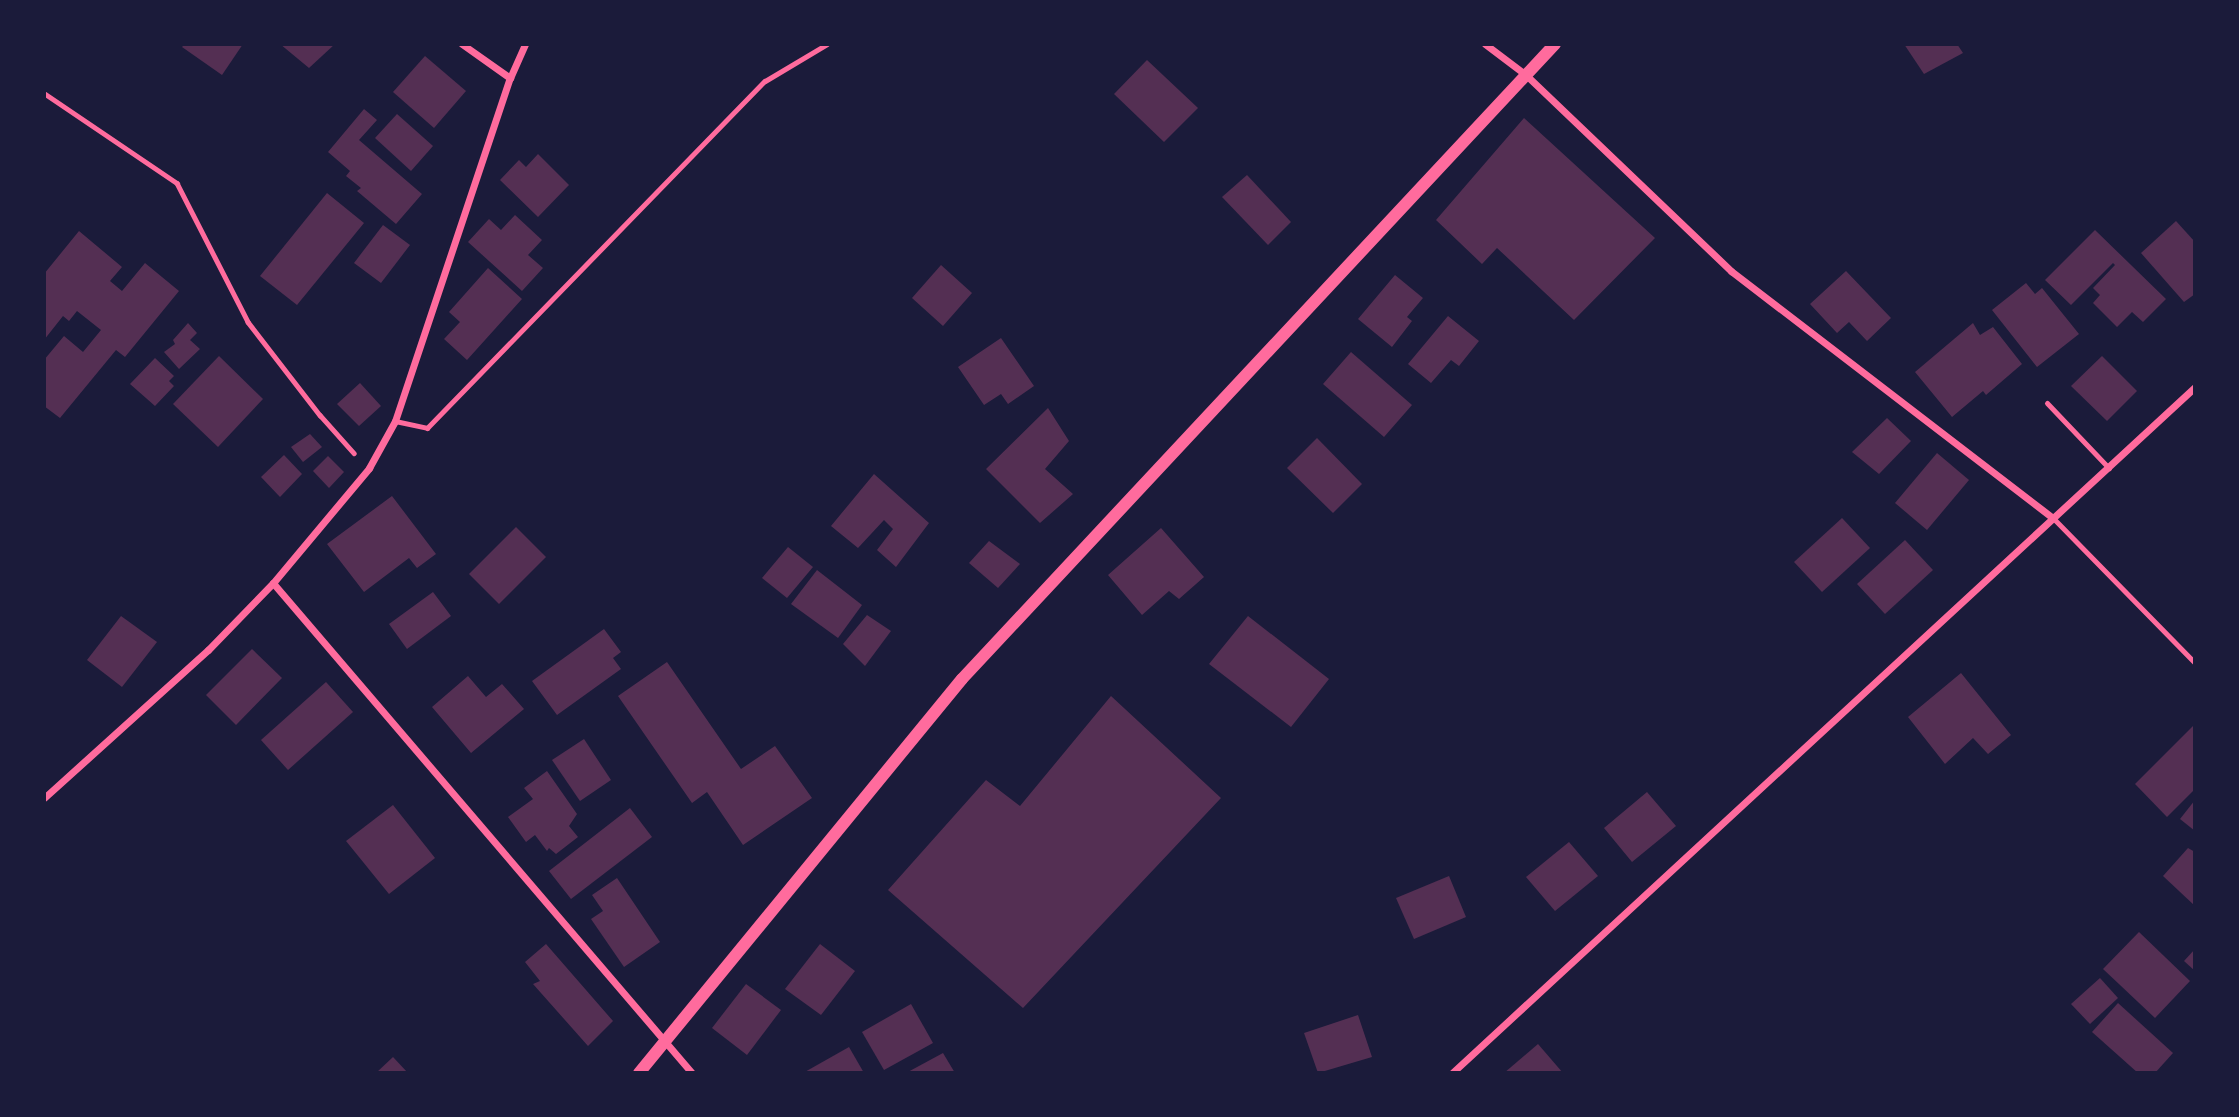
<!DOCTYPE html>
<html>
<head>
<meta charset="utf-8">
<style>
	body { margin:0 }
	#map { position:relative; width:2239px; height:1117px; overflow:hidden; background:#1b1b3a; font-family:"Space Grotesk",sans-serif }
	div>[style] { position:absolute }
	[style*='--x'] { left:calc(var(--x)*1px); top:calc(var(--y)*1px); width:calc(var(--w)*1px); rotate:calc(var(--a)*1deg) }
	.building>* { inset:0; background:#542f53 }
	.path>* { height:4.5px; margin:-2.25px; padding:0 2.25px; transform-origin:2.25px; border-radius:2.25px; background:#ff6b9d }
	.service>* { height:5px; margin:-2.5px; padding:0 2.5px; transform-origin:2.5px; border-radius:2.5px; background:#ff6b9d }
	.minor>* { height:7px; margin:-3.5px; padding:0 3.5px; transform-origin:3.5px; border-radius:3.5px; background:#ff6b9d }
	.tertiary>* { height:12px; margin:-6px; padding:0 6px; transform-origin:6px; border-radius:6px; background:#ff6b9d }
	span { translate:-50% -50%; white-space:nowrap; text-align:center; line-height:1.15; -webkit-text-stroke:7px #1b1b3a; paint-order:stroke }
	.frame { position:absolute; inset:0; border:46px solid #1b1b3a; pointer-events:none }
</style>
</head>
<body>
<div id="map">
	<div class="building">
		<div style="clip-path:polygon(185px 44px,243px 44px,222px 75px,182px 47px)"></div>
		<div style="clip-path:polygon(280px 44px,335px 44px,309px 68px)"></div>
		<div style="clip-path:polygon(1904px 44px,1957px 44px,1963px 53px,1924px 74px)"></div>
		<div style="clip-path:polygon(425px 56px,466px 91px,434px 128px,393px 92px)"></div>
		<div style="clip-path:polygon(1147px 60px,1198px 108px,1164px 142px,1114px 94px)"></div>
		<div style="clip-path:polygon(364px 109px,377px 120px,359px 140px,422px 194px,396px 224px,357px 191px,361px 188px,346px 176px,350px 171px,328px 152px)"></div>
		<div style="clip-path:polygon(397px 114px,433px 146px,411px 171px,375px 138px)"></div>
		<div style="clip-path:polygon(1524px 118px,1655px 238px,1574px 320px,1497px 248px,1482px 264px,1436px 220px)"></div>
		<div style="clip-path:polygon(538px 154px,569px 185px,538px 217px,500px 180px,519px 160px,526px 167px)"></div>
		<div style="clip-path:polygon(1247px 175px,1291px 222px,1268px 245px,1222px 197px)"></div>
		<div style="clip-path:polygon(327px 193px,364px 223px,297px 305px,260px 276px)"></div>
		<div style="clip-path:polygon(515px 215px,542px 240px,528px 255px,543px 268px,522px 291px,468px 242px,489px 219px,501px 230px)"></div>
		<div style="clip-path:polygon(2176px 221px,2195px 242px,2195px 294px,2184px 302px,2141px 253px)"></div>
		<div style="clip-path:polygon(383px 225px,410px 245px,381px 283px,354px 263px)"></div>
		<div style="clip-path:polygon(2095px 230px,2166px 299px,2143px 322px,2132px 312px,2117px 327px,2093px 303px,2100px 295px,2093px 288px,2115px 265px,2113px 263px,2071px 305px,2045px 280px)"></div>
		<div style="clip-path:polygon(79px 231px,122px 267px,110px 281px,122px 291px,145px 263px,179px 291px,125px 357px,116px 350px,60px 418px,44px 406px,44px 360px,64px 336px,83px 352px,101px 330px,77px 311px,69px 321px,63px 316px,44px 340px,44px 274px)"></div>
		<div style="clip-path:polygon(941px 265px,972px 293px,943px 326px,912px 298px)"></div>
		<div style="clip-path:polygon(488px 268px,522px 299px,467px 360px,444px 339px,460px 322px,449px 312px)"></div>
		<div style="clip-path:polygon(1846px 271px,1891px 318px,1867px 341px,1849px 322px,1837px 333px,1810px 304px)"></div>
		<div style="clip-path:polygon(1395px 275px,1423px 298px,1407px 317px,1412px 321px,1392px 347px,1358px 319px)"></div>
		<div style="clip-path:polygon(2026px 283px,2035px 294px,2042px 288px,2079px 334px,2037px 367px,1992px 310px)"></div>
		<div style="clip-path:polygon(1448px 316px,1479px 341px,1459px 366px,1451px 360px,1431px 383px,1408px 364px)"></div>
		<div style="clip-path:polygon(188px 323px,197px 333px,190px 340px,200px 349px,179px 369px,164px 352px,175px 344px,173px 340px)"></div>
		<div style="clip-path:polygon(1973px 323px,1980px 335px,1993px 327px,2022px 364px,1986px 395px,1983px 391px,1952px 417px,1915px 372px)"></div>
		<div style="clip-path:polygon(1001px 338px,1034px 386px,1008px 404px,1001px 394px,984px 405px,958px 367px)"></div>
		<div style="clip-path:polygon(1351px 352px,1412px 405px,1384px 437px,1323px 384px)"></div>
		<div style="clip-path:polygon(219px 356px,263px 399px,218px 447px,173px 404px)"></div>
		<div style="clip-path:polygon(2102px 356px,2137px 391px,2107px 421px,2071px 386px)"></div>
		<div style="clip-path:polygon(155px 358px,174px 376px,169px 381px,174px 386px,155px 406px,130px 384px)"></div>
		<div style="clip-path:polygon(360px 383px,381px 406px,359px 426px,337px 404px)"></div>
		<div style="clip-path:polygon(1048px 408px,1069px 441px,1045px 469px,1073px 494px,1040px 523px,986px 469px)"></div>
		<div style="clip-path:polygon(1887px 418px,1911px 441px,1879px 474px,1852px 452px)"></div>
		<div style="clip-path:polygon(310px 434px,322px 447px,303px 462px,291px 447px)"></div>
		<div style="clip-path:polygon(1317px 438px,1362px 484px,1333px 513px,1287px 468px)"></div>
		<div style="clip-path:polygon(1937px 453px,1969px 480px,1927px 530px,1895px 503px)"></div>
		<div style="clip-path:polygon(284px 455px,302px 474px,280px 497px,261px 477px)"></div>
		<div style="clip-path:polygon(328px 456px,344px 472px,329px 488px,313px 471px)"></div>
		<div style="clip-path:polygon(874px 474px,929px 523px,896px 567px,877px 550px,893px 529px,884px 520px,858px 548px,831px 526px)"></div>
		<div style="clip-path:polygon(392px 496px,436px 554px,417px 568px,409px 558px,364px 592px,327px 544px)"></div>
		<div style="clip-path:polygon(1842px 518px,1870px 548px,1822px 592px,1794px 562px)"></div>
		<div style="clip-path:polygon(516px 527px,546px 557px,499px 604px,469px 574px)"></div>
		<div style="clip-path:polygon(1161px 528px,1204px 577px,1179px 599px,1169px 591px,1142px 615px,1108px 575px)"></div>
		<div style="clip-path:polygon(1905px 540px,1933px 570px,1885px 614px,1857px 584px)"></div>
		<div style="clip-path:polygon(989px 541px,1020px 564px,998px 588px,969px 563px)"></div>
		<div style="clip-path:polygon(788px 547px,813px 567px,787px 598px,762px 578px)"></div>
		<div style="clip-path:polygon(817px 570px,862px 605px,838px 638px,791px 604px)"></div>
		<div style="clip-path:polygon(433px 592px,451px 616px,407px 649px,389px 624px)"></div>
		<div style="clip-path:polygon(867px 615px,891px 631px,865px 666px,843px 644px)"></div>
		<div style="clip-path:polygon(121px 616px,157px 642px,122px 687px,87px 660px)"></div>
		<div style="clip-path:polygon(1248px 616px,1329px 679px,1291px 727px,1209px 664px)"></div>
		<div style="clip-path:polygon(604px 629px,621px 652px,613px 658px,621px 669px,557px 715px,532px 681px)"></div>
		<div style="clip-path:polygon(252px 649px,282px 678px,236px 725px,206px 695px)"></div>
		<div style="clip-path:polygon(667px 662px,741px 769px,775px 746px,812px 798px,743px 845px,707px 792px,692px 803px,618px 696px)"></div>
		<div style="clip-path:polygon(1961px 673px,2011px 735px,1988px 754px,1973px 738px,1945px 764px,1908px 717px)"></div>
		<div style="clip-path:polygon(468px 676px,486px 697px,502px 684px,524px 709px,471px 753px,432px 707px)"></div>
		<div style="clip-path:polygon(326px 682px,353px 712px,288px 770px,261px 740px)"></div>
		<div style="clip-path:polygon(1111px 696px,1221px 798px,1023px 1008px,888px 890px,986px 780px,1020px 806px)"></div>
		<div style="clip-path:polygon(2195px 724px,2195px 789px,2167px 817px,2135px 784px)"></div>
		<div style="clip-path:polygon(584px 739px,611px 780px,580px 801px,552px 760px)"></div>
		<div style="clip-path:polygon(547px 771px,577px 814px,569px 826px,578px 837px,556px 854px,549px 848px,547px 851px,535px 835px,526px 842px,508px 817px,533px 799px,524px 788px)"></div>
		<div style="clip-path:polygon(1647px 792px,1676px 826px,1632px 862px,1604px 828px)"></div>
		<div style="clip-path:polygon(2195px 800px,2195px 831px,2180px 819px)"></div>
		<div style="clip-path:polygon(393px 805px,435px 858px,389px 894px,346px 841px)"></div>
		<div style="clip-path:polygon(630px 808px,652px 837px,571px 899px,549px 871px)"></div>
		<div style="clip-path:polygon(1569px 842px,1598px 876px,1555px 911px,1526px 877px)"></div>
		<div style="clip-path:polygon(2188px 848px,2195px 852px,2195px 906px,2163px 876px)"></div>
		<div style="clip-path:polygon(1449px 876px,1466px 917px,1414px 939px,1396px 898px)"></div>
		<div style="clip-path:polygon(617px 878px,660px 942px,624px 967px,591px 919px,603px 911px,592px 895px)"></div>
		<div style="clip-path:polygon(2139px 932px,2190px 981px,2155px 1018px,2103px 969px)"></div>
		<div style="clip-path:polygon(546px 944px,613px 1021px,588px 1046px,533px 984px,540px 981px,525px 962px)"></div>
		<div style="clip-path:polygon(820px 944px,855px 971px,821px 1015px,785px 989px)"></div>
		<div style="clip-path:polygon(2195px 949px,2195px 971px,2184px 961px)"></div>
		<div style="clip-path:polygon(2100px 978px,2118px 998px,2090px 1024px,2071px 1004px)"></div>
		<div style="clip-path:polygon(746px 984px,781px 1010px,747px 1055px,712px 1028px)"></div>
		<div style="clip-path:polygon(2118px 1003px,2173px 1053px,2155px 1073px,2138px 1073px,2092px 1032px)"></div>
		<div style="clip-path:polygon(911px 1004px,933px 1043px,884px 1070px,862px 1032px)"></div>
		<div style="clip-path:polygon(1358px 1015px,1372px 1057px,1318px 1073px,1304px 1033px)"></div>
		<div style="clip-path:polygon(1538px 1044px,1563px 1073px,1504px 1073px)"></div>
		<div style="clip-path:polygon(849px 1047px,864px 1073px,803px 1073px)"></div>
		<div style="clip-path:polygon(943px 1053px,955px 1073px,906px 1073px)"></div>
		<div style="clip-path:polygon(393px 1057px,408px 1073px,376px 1073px)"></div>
	</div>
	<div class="path">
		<div style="--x:44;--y:93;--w:161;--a:34.1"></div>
		<div style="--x:177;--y:183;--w:156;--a:62.9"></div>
		<div style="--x:248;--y:322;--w:118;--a:52.3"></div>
		<div style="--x:320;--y:415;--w:51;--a:48.2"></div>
	</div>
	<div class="service">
		<div style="--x:2047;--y:403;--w:90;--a:46.4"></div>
		<div style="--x:395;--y:421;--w:33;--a:12"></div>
		<div style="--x:427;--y:428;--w:484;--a:-45.8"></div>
		<div style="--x:765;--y:81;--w:72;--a:-30.8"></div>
		<div style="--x:2053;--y:518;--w:203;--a:45.6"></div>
	</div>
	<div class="minor">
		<div style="--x:462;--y:44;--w:59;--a:35.3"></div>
		<div style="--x:1485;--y:44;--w:51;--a:37.1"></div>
		<div style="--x:1526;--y:75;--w:284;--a:43.7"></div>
		<div style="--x:1731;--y:271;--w:406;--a:37.5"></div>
		<div style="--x:273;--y:583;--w:645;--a:49.47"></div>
		<div style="--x:44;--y:798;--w:221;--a:-42.1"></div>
		<div style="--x:208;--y:650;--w:93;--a:-45.9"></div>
		<div style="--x:273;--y:583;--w:150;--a:-50.1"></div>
		<div style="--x:369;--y:468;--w:54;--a:-61"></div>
		<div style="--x:395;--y:421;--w:362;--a:-71.5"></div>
		<div style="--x:510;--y:78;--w:37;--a:-66"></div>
		<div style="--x:1452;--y:1073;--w:1011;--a:-42.72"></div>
	</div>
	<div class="tertiary">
		<div style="--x:639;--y:1073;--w:509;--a:-50.66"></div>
		<div style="--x:962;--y:679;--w:869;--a:-46.96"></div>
	</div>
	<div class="frame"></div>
</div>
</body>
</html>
